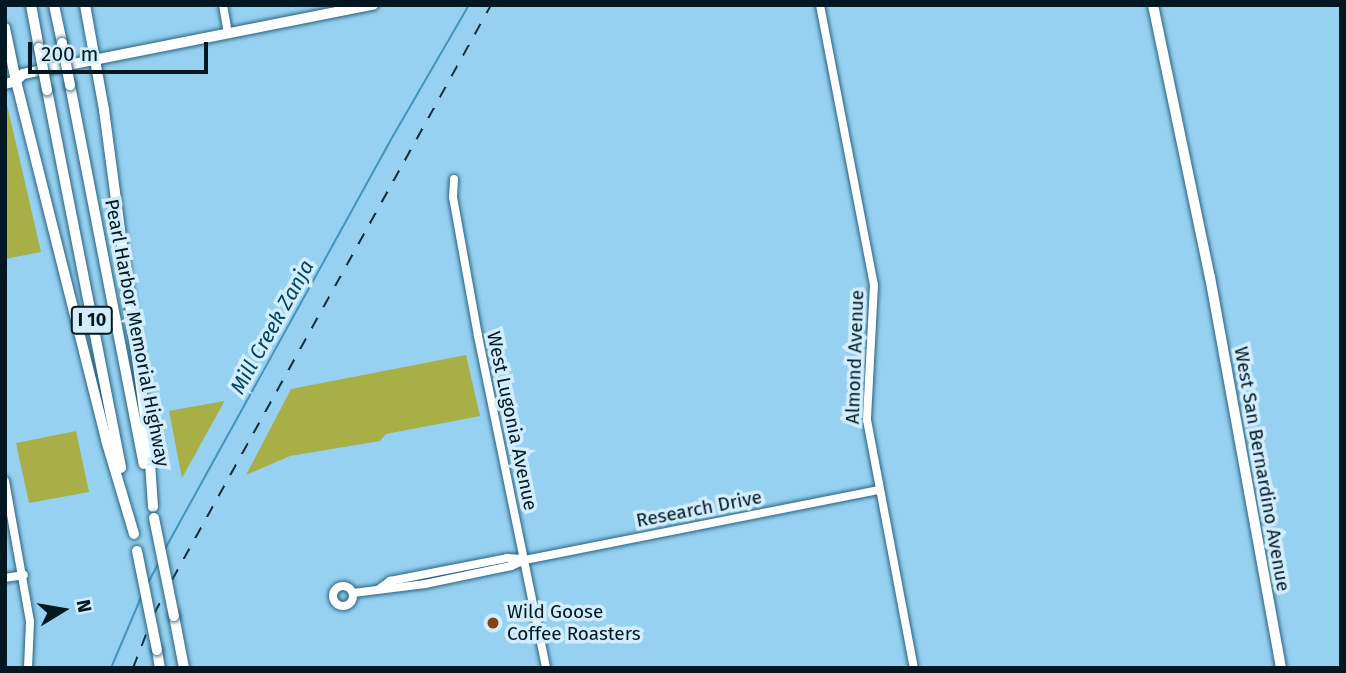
<!DOCTYPE html>
<html>
<head>
<meta charset="utf-8">
<style>
	body { margin:0 }
	#map { position:relative; width:1346px; height:673px; overflow:hidden; background:#96d1f1; font-family:"Fira Sans",sans-serif }
	div>[style] { position:absolute }
	[style*='--x'] { left:calc(var(--x)*1px); top:calc(var(--y)*1px); width:calc(var(--w)*1px); rotate:calc(var(--a)*1deg) }
	.green>* { inset:0; background:#a7af46 }
	.stream>* { height:2px; margin:-1px; padding:0 1px; transform-origin:1px; border-radius:1px; background:#4394bd }
	.roads { filter:drop-shadow(0 0 2px #28627e) drop-shadow(0 0 2px #28627e) }
	.minor>* { height:8px; margin:-4px; padding:0 4px; transform-origin:4px; border-radius:4px; background:#fff }
	.minor>.ring { margin:-4px; padding:0; box-sizing:content-box; background:none; border:8px solid #fff; border-radius:50% }
	.major>* { height:10px; margin:-5px; padding:0 5px; transform-origin:5px; border-radius:5px; background:#fff }
	.highway>* { height:10px; margin:-5px; padding:0 5px; transform-origin:5px; border-radius:5px; background:#fff }
	.rail>* { height:2px; margin-top:-1px; transform-origin:0; background:repeating-linear-gradient(90deg,#112b38 0 12px,transparent 0 24px) }
	.bridges { filter:drop-shadow(0 0 2px #28627e) drop-shadow(0 0 2px #28627e) }
	.highway-bridge>* { height:10px; margin:-5px; padding:0 5px; transform-origin:5px; border-radius:5px; background:#fff }
	.dots>* { width:19px; height:19px; translate:-50% -50%; box-sizing:border-box; border:4px solid #d1edfe; border-radius:50% }
	span { translate:-50% -50%; white-space:nowrap; text-align:center; line-height:1.15; -webkit-text-stroke:7px #d1edfe; paint-order:stroke }
	.shield-label span { padding:2px 5px; background:#d1edfe; border:2px solid; border-radius:5px; -webkit-text-stroke-width:0 }
	.shield-label { font-size:18px; color:#011722; font-weight:700 }
	.street-label { font-size:19px; color:#011722 }
	.poi-label { font-size:19px; color:#011722 }
	.left { translate:0 -50%; text-align:left }
	.water-label { font-size:21px; color:#004663; font-style:italic }
	.frame { position:absolute; inset:0; border:7px solid #011722; pointer-events:none }
	.north { position:absolute; left:28px; top:575px; width:70px; height:70px; -webkit-text-stroke:5px #d1edfe; paint-order:stroke; rotate:79deg; font-size:19px; font-weight:700; line-height:28px; text-align:center; color:#011722 }
	.north::after { content:''; display:block; margin:auto; width:24px; height:32px; background:#011722; clip-path:polygon(50% 0,100% 100%,50% 72%,0 100%) }
	.scale { position:absolute; left:28px; top:42px; width:180px; height:32px; box-sizing:border-box; border:4px solid #011722; border-top:0; padding-left:9px; font-size:21px; line-height:24px; white-space:nowrap; color:#011722; -webkit-text-stroke:5px #d1edfe; paint-order:stroke }
</style>
</head>
<body>
<div id="map">
	<div class="green">
		<div style="clip-path:polygon(5px 96px,41px 252px,5px 259px)"></div>
		<div style="clip-path:polygon(466px 355px,480px 416px,386px 434px,380px 441px,290px 456px,246px 475px,291px 389px)"></div>
		<div style="clip-path:polygon(224px 401px,224px 402px,182px 478px,169px 411px)"></div>
		<div style="clip-path:polygon(76px 431px,89px 492px,29px 503px,16px 443px)"></div>
	</div>
	<div class="stream">
		<div style="--x:165;--y:549;--w:472;--a:-61.1"></div>
		<div style="--x:393;--y:136;--w:151;--a:-59.9"></div>
		<div style="--x:148;--y:583;--w:21;--a:-62"></div>
		<div style="--x:111;--y:668;--w:79;--a:-67"></div>
	</div>
	<div class="roads">
		<div class="minor">
			<div style="--x:223;--y:5;--w:27;--a:80"></div>
			<div style="--x:820;--y:5;--w:285;--a:79.1"></div>
			<div style="--x:874;--y:285;--w:135;--a:93"></div>
			<div style="--x:867;--y:420;--w:252;--a:79.3"></div>
			<div style="--x:454;--y:179;--w:18;--a:93"></div>
			<div style="--x:453;--y:197;--w:141;--a:79.8"></div>
			<div style="--x:478;--y:336;--w:339;--a:78.4"></div>
			<div style="--x:5;--y:481;--w:143;--a:79.9"></div>
			<div style="--x:30;--y:622;--w:46;--a:92.5"></div>
			<div style="--x:5;--y:578;--w:19;--a:-9"></div>
			<div class="ring" style="left:333px;top:586px;width:12px;height:12px"></div>
			<div style="--x:379;--y:589;--w:14;--a:-36"></div>
			<div style="--x:390;--y:581;--w:119;--a:-11.1"></div>
			<div style="--x:507;--y:558;--w:15;--a:4"></div>
			<div style="--x:353;--y:593;--w:73;--a:-7.1"></div>
			<div style="--x:425;--y:584;--w:88;--a:-11.8"></div>
			<div style="--x:511;--y:566;--w:15;--a:-23"></div>
			<div style="--x:525;--y:560;--w:361;--a:-11.2"></div>
		</div>
		<div class="major">
			<div style="--x:1153;--y:5;--w:278;--a:78.2"></div>
			<div style="--x:1210;--y:277;--w:397;--a:79.7"></div>
			<div style="--x:5;--y:84;--w:11;--a:-15"></div>
			<div style="--x:16;--y:81;--w:10;--a:-45"></div>
			<div style="--x:23;--y:74;--w:357;--a:-11.2"></div>
		</div>
		<div class="highway">
			<div style="--x:31;--y:5;--w:44;--a:79.5"></div>
			<div style="--x:54;--y:5;--w:39;--a:78"></div>
			<div style="--x:85;--y:5;--w:107;--a:79.7"></div>
			<div style="--x:104;--y:110;--w:341;--a:82.4"></div>
			<div style="--x:149;--y:448;--w:59;--a:86.1"></div>
			<div style="--x:5;--y:28;--w:54;--a:78.3"></div>
			<div style="--x:16;--y:81;--w:370;--a:75.9"></div>
			<div style="--x:106;--y:440;--w:98;--a:73.4"></div>
			<div style="--x:70;--y:85;--w:386;--a:79"></div>
			<div style="--x:47;--y:90;--w:385;--a:78.9"></div>
			<div style="--x:174;--y:616;--w:53;--a:79.1"></div>
			<div style="--x:157;--y:650;--w:18;--a:81"></div>
		</div>
	</div>
	<div class="rail">
		<div style="--x:133;--y:668;--w:58;--a:-68.7"></div>
		<div style="--x:154;--y:614;--w:38;--a:-62"></div>
		<div style="--x:172;--y:580;--w:658;--a:-60.98"></div>
	</div>
	<div class="bridges">
		<div class="highway-bridge">
			<div style="--x:62;--y:43;--w:43;--a:79.2"></div>
			<div style="--x:39;--y:48;--w:43;--a:79.2"></div>
			<div style="--x:154;--y:518;--w:100;--a:78.5"></div>
			<div style="--x:137;--y:551;--w:101;--a:78.6"></div>
		</div>
	</div>
	<div class="dots">
		<div style="left:493px;top:623px;background:#84430e"></div>
	</div>
	<div class="shield-label">
		<span style="left:92px;top:320px">I 10</span>
	</div>
	<div class="street-label">
		<span style="left:137px;top:333px;rotate:79deg">Pearl Harbor Memorial Highway</span>
		<span style="left:855px;top:357px;rotate:-88deg">Almond Avenue</span>
		<span style="left:512px;top:421px;rotate:78deg">West Lugonia Avenue</span>
		<span style="left:1262px;top:469px;rotate:80deg">West San Bernardino Avenue</span>
		<span style="left:699px;top:509px;rotate:-11deg">Research Drive</span>
	</div>
	<div class="poi-label">
		<span class="left" style="left:507px;top:623px">Wild Goose<br>Coffee Roasters</span>
	</div>
	<div class="water-label">
		<span style="left:272px;top:327px;rotate:-61deg">Mill Creek Zanja</span>
	</div>
	<div class="frame"></div>
	<div class="north">N</div>
	<div class="scale">200 m</div>
</div>
</body>
</html>
